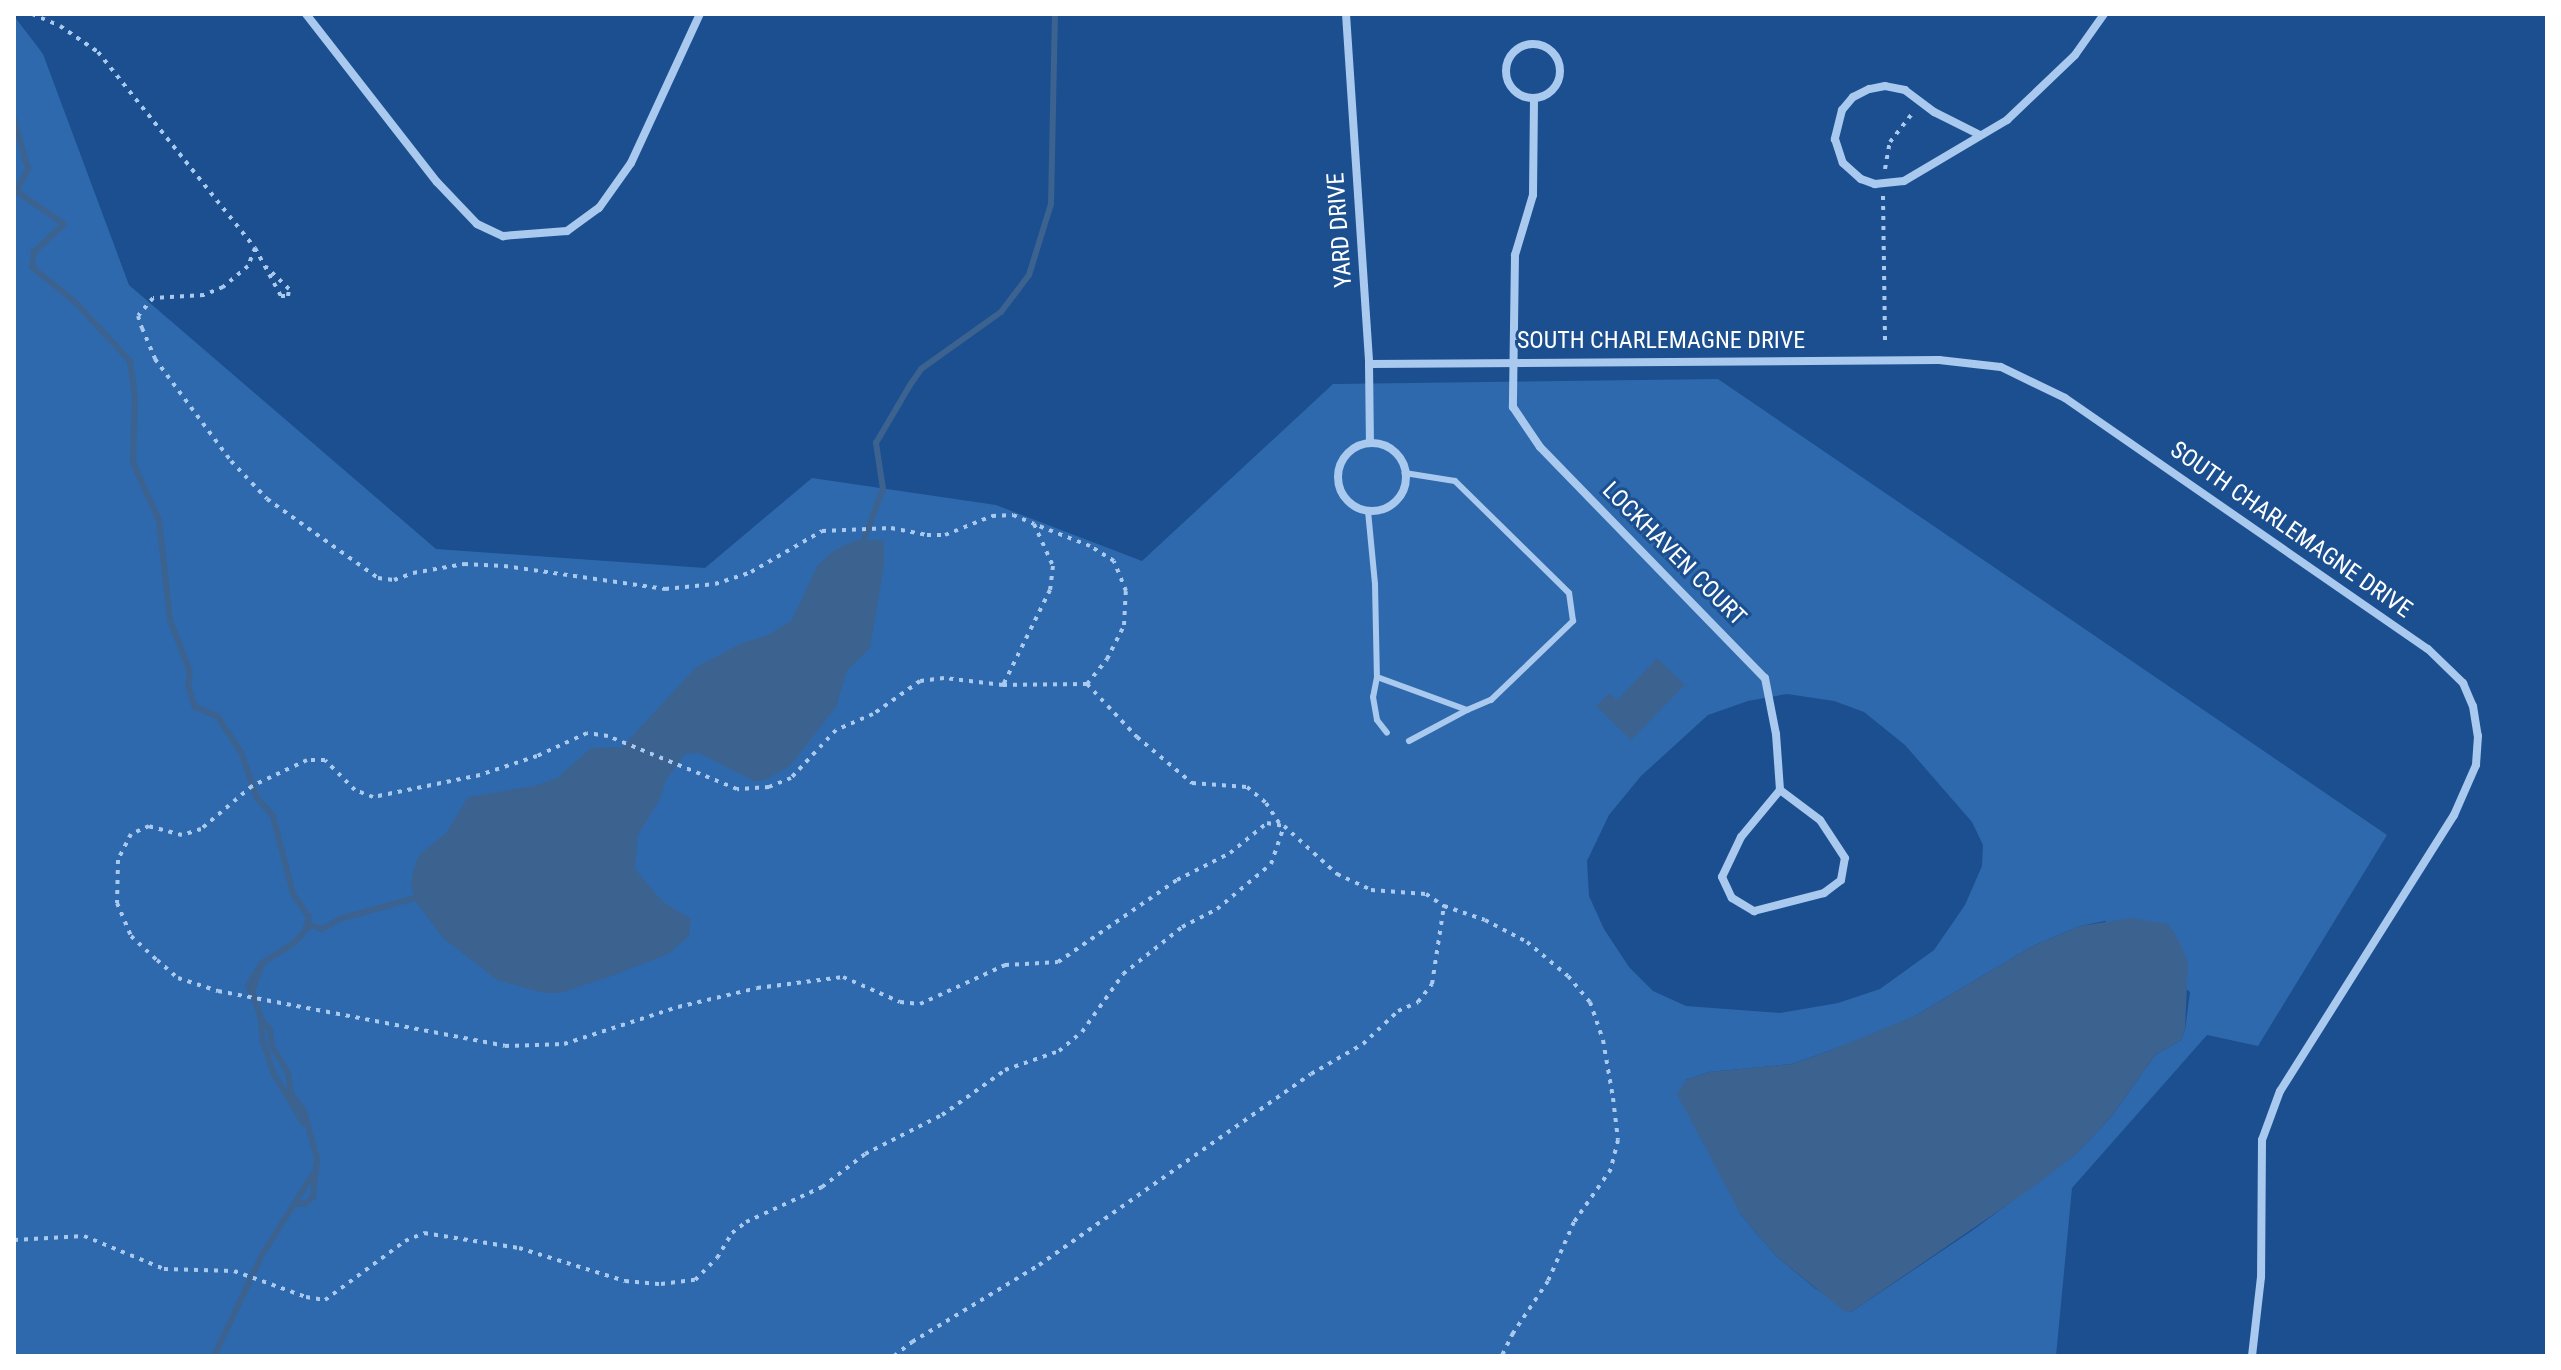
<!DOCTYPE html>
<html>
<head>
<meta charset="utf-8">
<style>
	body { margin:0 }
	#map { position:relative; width:2561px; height:1370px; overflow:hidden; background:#1b4f8f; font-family:"Roboto Condensed",sans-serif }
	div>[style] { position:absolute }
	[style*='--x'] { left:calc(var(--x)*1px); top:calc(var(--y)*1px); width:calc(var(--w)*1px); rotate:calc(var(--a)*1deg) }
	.green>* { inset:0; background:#2e69ad }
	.water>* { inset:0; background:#3c6290 }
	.stream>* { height:6px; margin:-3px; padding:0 3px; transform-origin:3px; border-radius:3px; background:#3c6290 }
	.path>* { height:4px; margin-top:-2px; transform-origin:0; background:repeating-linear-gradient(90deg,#a9c9ee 0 4px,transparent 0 10px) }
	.service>* { height:6px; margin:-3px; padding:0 3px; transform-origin:3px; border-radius:3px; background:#a9c9ee }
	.minor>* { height:8px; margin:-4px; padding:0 4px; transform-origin:4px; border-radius:4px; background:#a9c9ee }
	.minor>.ring { margin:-4px; padding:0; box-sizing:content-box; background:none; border:8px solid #a9c9ee; border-radius:50% }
	span { translate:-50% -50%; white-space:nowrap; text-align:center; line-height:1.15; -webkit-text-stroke:6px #1b4f8f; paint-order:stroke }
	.street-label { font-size:24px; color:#fff }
	.frame { position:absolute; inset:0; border:16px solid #fff; pointer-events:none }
</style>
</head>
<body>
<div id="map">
	<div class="green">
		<div style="clip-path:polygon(evenodd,14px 16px,43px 54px,129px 285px,436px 549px,705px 568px,812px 478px,996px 505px,1142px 561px,1333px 384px,1718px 379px,2387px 835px,2258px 1046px,2207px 1035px,2072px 1188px,2056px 1356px,14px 1356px,14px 16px,1787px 694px,1834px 701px,1864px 712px,1905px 745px,1972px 822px,1983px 845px,1982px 866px,1965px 905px,1934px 950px,1880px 989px,1838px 1003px,1780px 1013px,1686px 1006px,1653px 991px,1629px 967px,1604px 929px,1589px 896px,1587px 861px,1609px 815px,1641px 776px,1708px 715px,1748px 701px,1787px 694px,14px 16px,2105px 921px,2190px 992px,2185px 1030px,2181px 1040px,2155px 1055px,2112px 1116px,2076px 1154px,1973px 1230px,1851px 1312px,1816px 1289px,1777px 1257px,1741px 1215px,1686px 1080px,1709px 1072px,1792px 1064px,1865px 1038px,1915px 1016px,2031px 947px,2080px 926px,2105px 921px)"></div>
	</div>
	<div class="water">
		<div style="clip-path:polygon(877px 540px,884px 541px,884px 566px,870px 648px,847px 671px,836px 707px,790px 766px,765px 780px,754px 781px,699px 753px,685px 754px,666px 780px,660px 799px,638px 835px,635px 869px,663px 902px,691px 919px,689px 936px,668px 954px,606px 978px,561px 993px,543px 993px,497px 980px,443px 938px,416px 902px,411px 887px,413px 870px,420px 854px,446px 833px,468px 797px,534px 786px,557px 778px,591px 748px,622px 747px,696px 667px,742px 643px,768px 635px,792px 620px,817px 566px,833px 551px,853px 541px)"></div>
		<div style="clip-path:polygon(1657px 658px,1685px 685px,1631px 740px,1596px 706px,1609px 693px,1617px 700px)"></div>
		<div style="clip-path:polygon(2131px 918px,2168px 924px,2178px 939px,2188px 962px,2185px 1030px,2181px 1040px,2155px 1055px,2112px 1116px,2076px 1154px,2029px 1190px,1851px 1312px,1844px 1311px,1777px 1257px,1741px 1215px,1677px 1094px,1686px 1080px,1709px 1072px,1792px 1064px,1829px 1051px,1915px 1016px,2031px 947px,2080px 926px)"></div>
	</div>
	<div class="stream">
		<div style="--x:14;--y:119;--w:52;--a:74.4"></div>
		<div style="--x:28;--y:169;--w:25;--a:119"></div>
		<div style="--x:16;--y:191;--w:58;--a:34.5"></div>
		<div style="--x:64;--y:224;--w:41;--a:137"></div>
		<div style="--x:34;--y:252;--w:15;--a:98"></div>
		<div style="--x:32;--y:267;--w:55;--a:39.1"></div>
		<div style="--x:75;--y:302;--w:81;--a:47"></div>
		<div style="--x:130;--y:361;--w:34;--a:82"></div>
		<div style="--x:135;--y:395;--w:68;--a:91.7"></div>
		<div style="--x:133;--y:463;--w:63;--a:65.5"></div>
		<div style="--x:159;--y:520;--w:101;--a:83.7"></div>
		<div style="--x:170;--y:620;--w:56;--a:69"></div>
		<div style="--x:190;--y:672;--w:14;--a:98"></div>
		<div style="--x:188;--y:686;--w:22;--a:72"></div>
		<div style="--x:195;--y:707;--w:25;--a:23"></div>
		<div style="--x:218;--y:717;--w:42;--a:56.7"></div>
		<div style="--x:241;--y:752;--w:49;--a:70.8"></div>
		<div style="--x:257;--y:798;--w:24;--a:48"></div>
		<div style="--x:273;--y:816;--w:81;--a:75.6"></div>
		<div style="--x:293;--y:894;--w:28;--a:55"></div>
		<div style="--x:309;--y:917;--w:10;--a:107"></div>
		<div style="--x:861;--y:547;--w:62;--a:-69.2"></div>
		<div style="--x:883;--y:489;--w:47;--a:-98.7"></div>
		<div style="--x:876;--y:443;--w:67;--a:-59.6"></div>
		<div style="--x:910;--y:385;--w:19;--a:-55"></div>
		<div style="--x:921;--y:369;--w:98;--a:-35.5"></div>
		<div style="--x:1001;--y:312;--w:46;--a:-52.9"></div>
		<div style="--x:1029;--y:275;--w:74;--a:-72.8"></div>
		<div style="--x:1051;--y:204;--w:190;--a:-88.8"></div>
		<div style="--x:251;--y:993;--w:8;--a:-113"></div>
		<div style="--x:248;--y:986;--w:21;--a:-59"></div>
		<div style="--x:261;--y:1023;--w:18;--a:84"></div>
		<div style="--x:263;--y:1041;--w:35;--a:72"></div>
		<div style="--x:274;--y:1074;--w:58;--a:59"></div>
		<div style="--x:297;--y:1203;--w:8;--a:7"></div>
		<div style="--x:305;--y:1204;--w:11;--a:-41"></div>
		<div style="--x:313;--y:1197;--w:39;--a:-84"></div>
		<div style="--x:317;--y:1158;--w:49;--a:-105.5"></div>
		<div style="--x:304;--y:1111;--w:21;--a:-127"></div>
		<div style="--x:291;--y:1094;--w:21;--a:-98"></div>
		<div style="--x:288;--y:1073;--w:31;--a:-121"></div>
		<div style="--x:272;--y:1046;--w:16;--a:-97"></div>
		<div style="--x:270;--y:1030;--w:14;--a:-129"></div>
		<div style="--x:261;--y:1019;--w:28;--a:-108"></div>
		<div style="--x:252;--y:992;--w:31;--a:-71"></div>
		<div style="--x:262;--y:963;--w:38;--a:-32"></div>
		<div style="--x:294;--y:943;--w:24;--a:-48"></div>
		<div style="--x:310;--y:925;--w:13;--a:18"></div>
		<div style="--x:322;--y:929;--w:21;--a:-29"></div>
		<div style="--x:340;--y:919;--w:82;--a:-15.6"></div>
		<div style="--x:214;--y:1356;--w:112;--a:-64.6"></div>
		<div style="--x:262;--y:1255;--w:96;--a:-57.8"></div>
	</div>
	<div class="path">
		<div style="--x:32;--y:14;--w:30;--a:23"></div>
		<div style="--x:60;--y:26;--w:46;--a:34.4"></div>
		<div style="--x:98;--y:52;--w:251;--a:51.3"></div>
		<div style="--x:255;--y:248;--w:55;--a:61.6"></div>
		<div style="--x:281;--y:296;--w:7;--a:0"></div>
		<div style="--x:288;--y:296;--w:7;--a:-82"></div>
		<div style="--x:289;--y:289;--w:32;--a:-136"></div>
		<div style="--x:1885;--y:169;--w:27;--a:-80"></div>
		<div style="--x:1890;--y:142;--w:39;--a:-52"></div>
		<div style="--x:1883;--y:196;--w:150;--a:89.2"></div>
		<div style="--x:255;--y:248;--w:19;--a:111"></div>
		<div style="--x:248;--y:266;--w:33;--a:140"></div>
		<div style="--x:223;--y:287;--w:21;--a:157"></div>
		<div style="--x:204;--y:295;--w:51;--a:176.6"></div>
		<div style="--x:153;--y:298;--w:23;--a:130"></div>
		<div style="--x:138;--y:316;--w:13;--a:72"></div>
		<div style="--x:142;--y:328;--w:34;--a:67"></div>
		<div style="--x:155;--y:359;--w:127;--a:53.3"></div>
		<div style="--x:231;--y:461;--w:52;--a:46.5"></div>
		<div style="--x:267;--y:499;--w:136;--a:35.4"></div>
		<div style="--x:378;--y:578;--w:16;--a:7"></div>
		<div style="--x:394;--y:580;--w:20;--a:-20"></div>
		<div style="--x:413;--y:573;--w:52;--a:-10"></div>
		<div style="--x:464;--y:564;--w:40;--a:2.9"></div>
		<div style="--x:504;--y:566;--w:163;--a:8.1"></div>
		<div style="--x:665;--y:589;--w:50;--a:-5.7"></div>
		<div style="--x:715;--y:584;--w:38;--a:-18"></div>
		<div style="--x:751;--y:572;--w:82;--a:-30"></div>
		<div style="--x:822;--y:531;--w:69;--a:-2.5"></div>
		<div style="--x:891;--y:528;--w:37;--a:11"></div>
		<div style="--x:927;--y:535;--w:18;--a:0"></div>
		<div style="--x:945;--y:535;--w:51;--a:-22"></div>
		<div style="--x:992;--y:516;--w:21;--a:-3"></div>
		<div style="--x:1013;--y:515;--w:23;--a:23"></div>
		<div style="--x:1034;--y:524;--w:46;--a:65.7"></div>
		<div style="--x:1053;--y:566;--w:24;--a:97"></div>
		<div style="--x:1050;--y:590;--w:106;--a:116.3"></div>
		<div style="--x:1003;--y:685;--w:84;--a:-0.7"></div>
		<div style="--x:1087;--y:684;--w:32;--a:-51"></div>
		<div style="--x:1107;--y:659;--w:38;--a:-63"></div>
		<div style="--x:1124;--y:625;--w:34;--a:-87"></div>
		<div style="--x:1126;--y:591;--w:32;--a:-112"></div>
		<div style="--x:1114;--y:561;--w:28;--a:-148"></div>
		<div style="--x:1090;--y:546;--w:60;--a:-158.6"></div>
		<div style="--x:1087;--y:684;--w:73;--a:46.7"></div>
		<div style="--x:1137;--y:737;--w:72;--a:39.9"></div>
		<div style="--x:1192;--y:783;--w:55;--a:4.2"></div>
		<div style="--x:1247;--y:787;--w:25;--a:40"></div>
		<div style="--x:1266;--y:803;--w:27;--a:57"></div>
		<div style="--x:1003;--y:685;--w:59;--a:-173.2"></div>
		<div style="--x:944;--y:678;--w:24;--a:173"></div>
		<div style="--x:920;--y:681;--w:57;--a:144.9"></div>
		<div style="--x:873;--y:714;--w:40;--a:156.6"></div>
		<div style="--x:836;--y:730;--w:66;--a:133.2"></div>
		<div style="--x:791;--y:778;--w:24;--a:158"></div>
		<div style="--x:769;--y:787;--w:32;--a:176"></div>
		<div style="--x:737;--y:789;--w:139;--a:-157.7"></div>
		<div style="--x:608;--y:736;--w:21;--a:-172"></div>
		<div style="--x:587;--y:733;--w:55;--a:155.3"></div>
		<div style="--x:537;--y:756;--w:60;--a:161.6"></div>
		<div style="--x:480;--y:775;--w:109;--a:168.4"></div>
		<div style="--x:373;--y:797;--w:19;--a:-159"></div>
		<div style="--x:355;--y:790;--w:42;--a:-135"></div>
		<div style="--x:325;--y:760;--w:18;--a:180"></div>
		<div style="--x:307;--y:760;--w:61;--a:154.7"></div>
		<div style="--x:252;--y:786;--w:67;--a:139.9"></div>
		<div style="--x:201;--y:829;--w:20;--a:162"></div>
		<div style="--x:182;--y:835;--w:34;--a:-165"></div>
		<div style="--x:149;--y:826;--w:20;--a:156"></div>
		<div style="--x:131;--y:834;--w:29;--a:117"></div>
		<div style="--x:118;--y:860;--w:43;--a:91.3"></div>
		<div style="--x:117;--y:903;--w:36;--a:67"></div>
		<div style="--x:131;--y:936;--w:35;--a:43"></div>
		<div style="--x:157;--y:960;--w:28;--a:41"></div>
		<div style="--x:178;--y:978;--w:42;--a:18"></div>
		<div style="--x:218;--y:991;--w:292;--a:10.8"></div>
		<div style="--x:505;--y:1046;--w:59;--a:-1.9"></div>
		<div style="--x:564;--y:1044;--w:120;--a:-18"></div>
		<div style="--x:678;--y:1007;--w:81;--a:-13.5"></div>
		<div style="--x:757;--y:988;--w:87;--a:-7.3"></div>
		<div style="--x:843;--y:977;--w:62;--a:23.7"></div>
		<div style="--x:900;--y:1002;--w:20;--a:6"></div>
		<div style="--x:920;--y:1004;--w:94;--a:-24.6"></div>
		<div style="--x:1005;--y:965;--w:53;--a:-3.2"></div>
		<div style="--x:1058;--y:962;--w:145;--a:-34.6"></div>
		<div style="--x:1177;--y:880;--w:59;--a:-27"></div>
		<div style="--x:1230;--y:853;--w:48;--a:-39"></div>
		<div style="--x:1267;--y:823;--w:17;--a:10"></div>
		<div style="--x:14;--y:1240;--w:70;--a:-3.3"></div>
		<div style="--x:84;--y:1236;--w:87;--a:22.4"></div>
		<div style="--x:164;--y:1269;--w:70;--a:1.6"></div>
		<div style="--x:234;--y:1271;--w:77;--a:19.9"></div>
		<div style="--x:306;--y:1297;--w:19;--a:9"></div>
		<div style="--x:325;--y:1300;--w:99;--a:-36.4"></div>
		<div style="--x:405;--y:1241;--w:21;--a:-23"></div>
		<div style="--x:424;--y:1233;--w:96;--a:9"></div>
		<div style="--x:519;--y:1248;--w:111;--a:17.3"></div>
		<div style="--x:625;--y:1281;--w:36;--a:5"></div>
		<div style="--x:661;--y:1284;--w:34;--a:-7"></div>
		<div style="--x:695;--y:1280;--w:31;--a:-45"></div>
		<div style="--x:717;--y:1258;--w:29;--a:-59"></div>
		<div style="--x:732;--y:1233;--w:18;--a:-38"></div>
		<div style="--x:746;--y:1222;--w:84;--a:-24.7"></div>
		<div style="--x:822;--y:1187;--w:54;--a:-37.5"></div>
		<div style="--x:865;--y:1154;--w:86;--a:-26.9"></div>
		<div style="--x:942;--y:1115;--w:77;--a:-35.5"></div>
		<div style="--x:1005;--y:1070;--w:57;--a:-19.4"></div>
		<div style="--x:1059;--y:1051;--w:30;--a:-40"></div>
		<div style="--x:1082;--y:1032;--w:71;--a:-54.7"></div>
		<div style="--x:1123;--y:974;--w:75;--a:-38.5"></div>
		<div style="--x:1182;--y:927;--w:39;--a:-27"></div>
		<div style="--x:1217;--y:909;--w:70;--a:-39.8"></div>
		<div style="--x:1271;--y:864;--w:40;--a:-71.1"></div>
		<div style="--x:1284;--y:826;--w:72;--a:42.2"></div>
		<div style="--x:1337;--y:874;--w:38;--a:25"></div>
		<div style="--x:1371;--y:890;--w:55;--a:4.2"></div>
		<div style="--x:1426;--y:894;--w:22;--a:34"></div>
		<div style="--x:1444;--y:906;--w:43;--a:18.9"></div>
		<div style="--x:1485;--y:920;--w:47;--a:27.6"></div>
		<div style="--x:1527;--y:942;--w:53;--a:39.7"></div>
		<div style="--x:1568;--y:976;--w:34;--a:50"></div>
		<div style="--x:1590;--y:1002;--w:40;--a:71.1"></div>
		<div style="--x:1603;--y:1040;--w:59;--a:80.2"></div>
		<div style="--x:1613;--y:1098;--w:42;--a:83.2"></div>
		<div style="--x:1618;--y:1140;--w:30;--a:104"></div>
		<div style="--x:1611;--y:1169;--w:65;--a:124.9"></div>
		<div style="--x:1574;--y:1222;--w:64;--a:113.8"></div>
		<div style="--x:1548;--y:1281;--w:63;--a:123.9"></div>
		<div style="--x:1513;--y:1333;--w:25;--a:116"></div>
		<div style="--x:894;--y:1356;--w:23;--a:-38"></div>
		<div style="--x:912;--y:1342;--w:149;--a:-31.2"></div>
		<div style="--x:1039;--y:1265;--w:332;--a:-35.1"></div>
		<div style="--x:1311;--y:1074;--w:60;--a:-30"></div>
		<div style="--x:1363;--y:1044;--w:48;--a:-43.3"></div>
		<div style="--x:1398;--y:1011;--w:22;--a:-24"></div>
		<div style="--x:1418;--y:1002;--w:23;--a:-52"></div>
		<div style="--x:1432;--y:984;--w:79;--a:-81.3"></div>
	</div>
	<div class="service">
		<div style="--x:1368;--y:511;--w:73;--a:84.5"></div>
		<div style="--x:1375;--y:584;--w:93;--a:88.8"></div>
		<div style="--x:1377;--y:677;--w:96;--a:20.1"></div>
		<div style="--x:1467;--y:710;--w:26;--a:-23"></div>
		<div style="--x:1491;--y:700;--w:114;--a:-43.9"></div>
		<div style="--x:1573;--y:621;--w:28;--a:-98"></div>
		<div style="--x:1569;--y:593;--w:160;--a:-135.5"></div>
		<div style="--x:1455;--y:481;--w:51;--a:-170.9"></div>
		<div style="--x:1377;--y:677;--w:20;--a:101"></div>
		<div style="--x:1373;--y:697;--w:23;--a:80"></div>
		<div style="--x:1377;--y:720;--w:16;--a:52"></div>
		<div style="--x:1409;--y:741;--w:66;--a:-28.1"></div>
	</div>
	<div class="minor">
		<div style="--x:306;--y:14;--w:213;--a:52.1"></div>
		<div style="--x:437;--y:182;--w:58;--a:46.4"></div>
		<div style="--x:477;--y:224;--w:29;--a:25"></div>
		<div style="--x:503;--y:236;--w:64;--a:-4.5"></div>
		<div style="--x:567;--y:231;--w:39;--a:-36"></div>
		<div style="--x:599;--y:208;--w:55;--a:-54.6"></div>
		<div style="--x:631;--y:163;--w:164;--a:-65.2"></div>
		<div style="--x:1346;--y:14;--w:351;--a:86.2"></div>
		<div style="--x:1369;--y:364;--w:79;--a:89.3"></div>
		<div class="ring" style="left:1506px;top:44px;width:46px;height:46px"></div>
		<div style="--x:1534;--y:99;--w:96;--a:90.6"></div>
		<div style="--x:1533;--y:195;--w:63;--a:106.7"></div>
		<div style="--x:1515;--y:255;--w:152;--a:90.8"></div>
		<div style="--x:1513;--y:407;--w:48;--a:56"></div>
		<div style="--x:1540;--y:447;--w:322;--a:45.8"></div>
		<div style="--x:1765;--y:678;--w:57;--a:78.9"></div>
		<div style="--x:1776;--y:734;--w:56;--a:85.9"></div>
		<div style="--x:1780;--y:790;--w:61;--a:129.7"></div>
		<div style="--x:1741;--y:837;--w:44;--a:115.4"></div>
		<div style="--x:1722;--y:877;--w:23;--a:65"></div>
		<div style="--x:1732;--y:898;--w:26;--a:31"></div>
		<div style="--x:1754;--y:911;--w:72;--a:-14.4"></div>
		<div style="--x:1824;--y:893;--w:21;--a:-37"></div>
		<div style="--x:1841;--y:880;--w:22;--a:-80"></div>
		<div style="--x:1845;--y:858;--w:45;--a:-123.3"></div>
		<div style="--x:1820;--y:820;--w:50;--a:-143.1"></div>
		<div style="--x:1980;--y:135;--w:51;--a:-153.4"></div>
		<div style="--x:1934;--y:112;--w:36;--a:-143"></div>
		<div style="--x:1905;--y:90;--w:20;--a:-169"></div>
		<div style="--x:1885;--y:86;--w:16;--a:169"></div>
		<div style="--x:1869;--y:89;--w:18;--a:153"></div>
		<div style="--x:1853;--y:97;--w:17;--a:130"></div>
		<div style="--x:1842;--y:110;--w:30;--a:104"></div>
		<div style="--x:1835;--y:139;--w:25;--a:72"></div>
		<div style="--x:1843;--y:163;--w:24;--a:42"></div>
		<div style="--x:1861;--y:179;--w:15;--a:20"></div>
		<div style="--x:1875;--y:184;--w:29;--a:-6"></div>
		<div style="--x:1904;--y:181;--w:120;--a:-30.6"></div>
		<div style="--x:2007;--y:120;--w:94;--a:-43.7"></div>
		<div style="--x:2075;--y:55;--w:50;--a:-54.7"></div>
		<div style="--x:1369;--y:364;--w:570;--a:-0.4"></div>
		<div style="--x:1939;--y:360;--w:62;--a:6.4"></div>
		<div style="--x:2001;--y:367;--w:71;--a:25.8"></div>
		<div style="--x:2065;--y:398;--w:441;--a:34.7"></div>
		<div style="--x:2428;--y:649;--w:49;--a:44.2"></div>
		<div style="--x:2463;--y:683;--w:25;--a:67"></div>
		<div style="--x:2473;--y:706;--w:30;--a:81"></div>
		<div style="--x:2478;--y:736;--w:29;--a:94"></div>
		<div style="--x:2476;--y:765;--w:55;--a:113.7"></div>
		<div style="--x:2454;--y:815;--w:326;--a:122.2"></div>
		<div style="--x:2280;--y:1091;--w:52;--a:110.2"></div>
		<div style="--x:2262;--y:1140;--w:137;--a:90.4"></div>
		<div style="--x:2261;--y:1277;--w:80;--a:96.5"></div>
		<div class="ring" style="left:1338px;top:443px;width:60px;height:60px"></div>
	</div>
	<div class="street-label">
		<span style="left:1340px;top:230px;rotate:-94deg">YARD DRIVE</span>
		<span style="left:1661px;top:341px">SOUTH CHARLEMAGNE DRIVE</span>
		<span style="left:2291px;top:530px;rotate:35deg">SOUTH CHARLEMAGNE DRIVE</span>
		<span style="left:1674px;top:554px;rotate:45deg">LOCKHAVEN COURT</span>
	</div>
	<div class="frame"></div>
</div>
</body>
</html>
